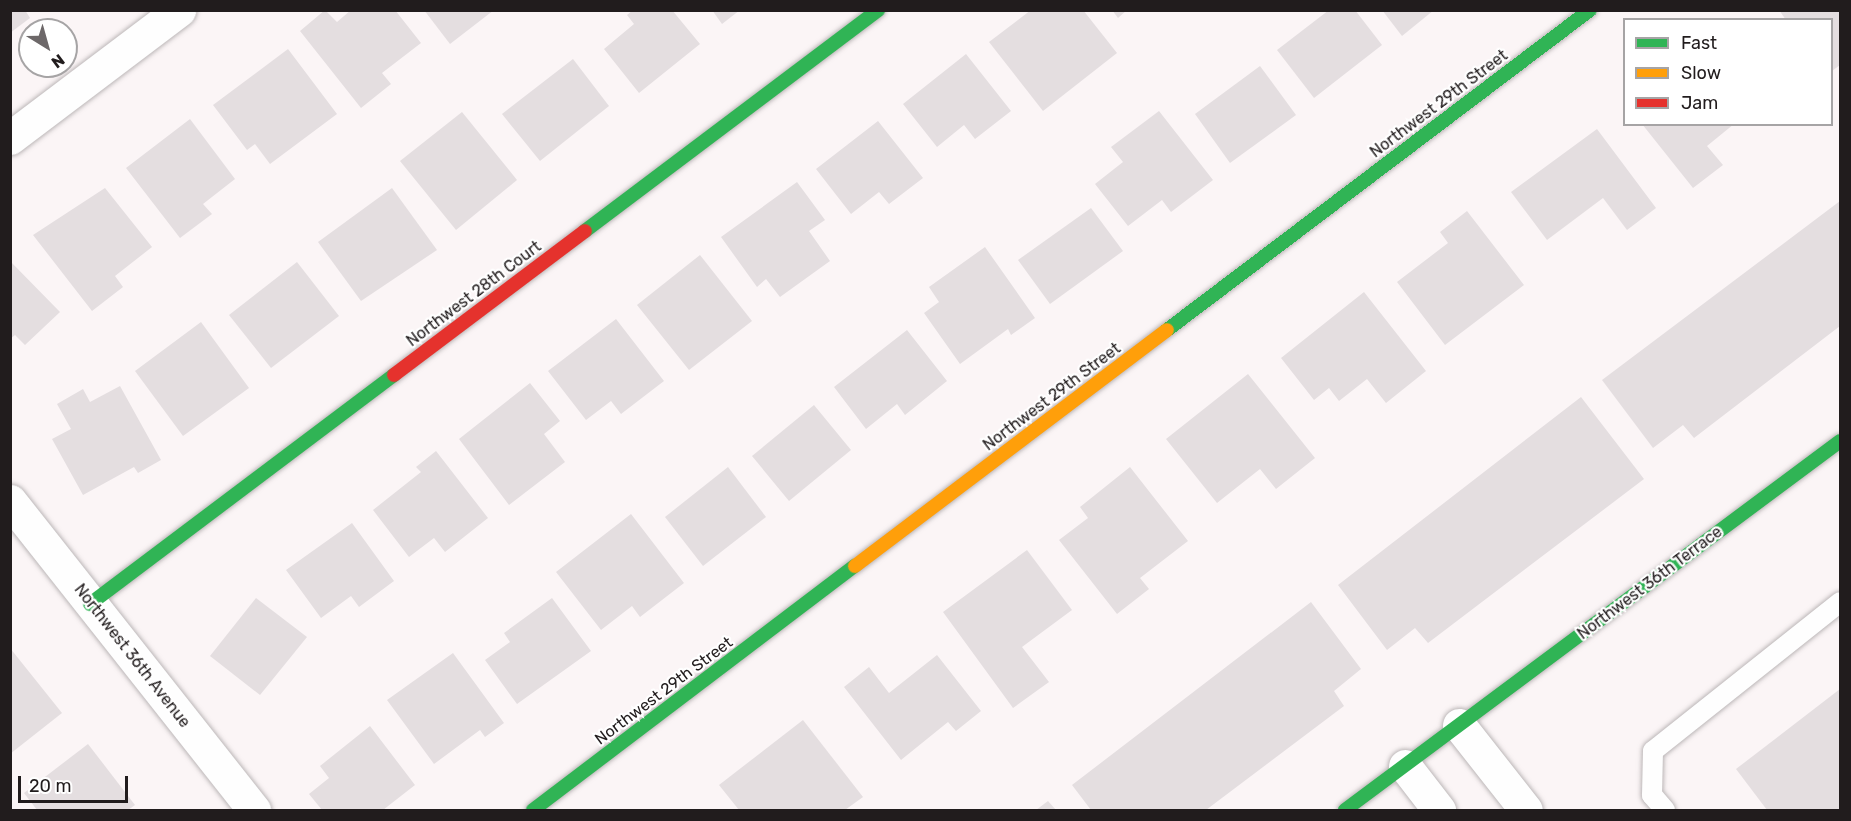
<!DOCTYPE html>
<html>
<head>
<meta charset="utf-8">
<style>
	body { margin:0 }
	#map { position:relative; width:1851px; height:821px; overflow:hidden; background:#fbf5f6; font-family:Rubik,sans-serif }
	div>[style] { position:absolute }
	[style*='--x'] { left:calc(var(--x)*1px); top:calc(var(--y)*1px); width:calc(var(--w)*1px); rotate:calc(var(--a)*1deg) }
	.building>* { inset:0; background:#e4dee0 }
	.roads { filter:drop-shadow(0 0 2px #bcb7b8) drop-shadow(0 0 2px #bcb7b8) }
	.lane>* { height:20px; margin:-10px; padding:0 10px; transform-origin:10px; border-radius:10px; background:#fefefe }
	.street>* { height:33px; margin:-16.5px; padding:0 16.5px; transform-origin:16.5px; border-radius:16.5px; background:#fefefe }
	.fast>* { height:14px; margin:-7px; padding:0 7px; transform-origin:7px; border-radius:7px; background:#30b455 }
	.slow>* { height:14px; margin:-7px; padding:0 7px; transform-origin:7px; border-radius:7px; background:#ff9f0a }
	.jam>* { height:14px; margin:-7px; padding:0 7px; transform-origin:7px; border-radius:7px; background:#e5322d }
	span { translate:-50% -50%; white-space:nowrap; text-align:center; line-height:1.15; -webkit-text-stroke:4.5px #fff; paint-order:stroke }
	.street-label { font-size:16px; color:#211c1d }
	.frame { position:absolute; inset:0; border:12px solid #211c1d; pointer-events:none }
	.legend { position:absolute; left:1623px; top:18px; width:210px; height:108px; box-sizing:border-box; background:#fff; border:2px solid #a6a4a5; margin:0; padding:8px 10px; list-style:none; font-size:18px; color:#211c1d }
	.legend li { display:flex; align-items:center; gap:12px; height:30px }
	.legend b { width:30px; border:2px solid #a6a4a5 }
	.north { position:absolute; left:18px; top:18px; width:60px; height:60px; box-sizing:border-box; background:#fff; border:2px solid #a6a4a5; border-radius:50%; rotate:143deg; font-size:16px; font-weight:700; line-height:24px; text-align:center; color:#211c1d }
	.north::after { content:''; display:block; margin:auto; width:21px; height:27px; background:#6d6869; clip-path:polygon(50% 0,100% 100%,50% 72%,0 100%) }
	.scale { position:absolute; left:18px; top:776px; width:110px; height:27px; box-sizing:border-box; border:3px solid #211c1d; border-top:0; padding-left:8px; font-size:18px; line-height:21px; white-space:nowrap; color:#211c1d; -webkit-text-stroke:4px #fff; paint-order:stroke }
</style>
</head>
<body>
<div id="map">
	<div class="building">
		<div style="clip-path:polygon(10px 10px,25px 10px,30px 18px,10px 33px)"></div>
		<div style="clip-path:polygon(325px 10px,337px 22px,351px 10px,395px 10px,421px 43px,382px 73px,391px 84px,361px 108px,300px 31px)"></div>
		<div style="clip-path:polygon(424px 10px,494px 10px,450px 44px)"></div>
		<div style="clip-path:polygon(633px 10px,672px 10px,700px 44px,639px 93px,604px 49px,634px 24px,627px 15px)"></div>
		<div style="clip-path:polygon(712px 10px,740px 10px,722px 24px)"></div>
		<div style="clip-path:polygon(1031px 10px,1083px 10px,1117px 53px,1043px 111px,989px 42px)"></div>
		<div style="clip-path:polygon(1112px 10px,1127px 10px,1118px 18px)"></div>
		<div style="clip-path:polygon(1329px 10px,1355px 10px,1382px 45px,1314px 98px,1277px 50px)"></div>
		<div style="clip-path:polygon(1382px 10px,1434px 10px,1402px 36px)"></div>
		<div style="clip-path:polygon(1779px 10px,1840px 10px,1840px 65px,1832px 71px,1832px 20px,1786px 20px)"></div>
		<div style="clip-path:polygon(288px 49px,337px 114px,270px 164px,255px 144px,247px 150px,213px 105px)"></div>
		<div style="clip-path:polygon(966px 54px,1011px 111px,975px 139px,964px 125px,937px 147px,903px 104px)"></div>
		<div style="clip-path:polygon(573px 59px,609px 106px,540px 161px,502px 114px)"></div>
		<div style="clip-path:polygon(1260px 66px,1296px 115px,1230px 163px,1195px 114px)"></div>
		<div style="clip-path:polygon(1159px 111px,1213px 180px,1171px 212px,1162px 200px,1128px 226px,1095px 184px,1123px 162px,1111px 147px)"></div>
		<div style="clip-path:polygon(462px 112px,517px 180px,456px 230px,400px 161px)"></div>
		<div style="clip-path:polygon(190px 119px,235px 179px,203px 204px,212px 214px,180px 238px,126px 168px)"></div>
		<div style="clip-path:polygon(878px 121px,923px 178px,889px 204px,879px 192px,851px 214px,816px 169px)"></div>
		<div style="clip-path:polygon(1642px 124px,1734px 124px,1707px 146px,1723px 165px,1693px 188px)"></div>
		<div style="clip-path:polygon(1597px 129px,1656px 208px,1627px 230px,1603px 198px,1547px 240px,1511px 192px)"></div>
		<div style="clip-path:polygon(797px 182px,825px 220px,809px 231px,830px 261px,780px 297px,766px 279px,757px 287px,721px 237px)"></div>
		<div style="clip-path:polygon(105px 188px,152px 247px,115px 276px,123px 287px,92px 311px,33px 235px)"></div>
		<div style="clip-path:polygon(392px 188px,437px 250px,361px 301px,318px 242px)"></div>
		<div style="clip-path:polygon(1840px 201px,1840px 326px,1694px 438px,1683px 425px,1653px 448px,1602px 380px)"></div>
		<div style="clip-path:polygon(1091px 208px,1123px 251px,1050px 304px,1018px 260px)"></div>
		<div style="clip-path:polygon(1467px 211px,1524px 285px,1445px 345px,1397px 282px,1448px 243px,1440px 232px)"></div>
		<div style="clip-path:polygon(985px 247px,1035px 318px,1011px 335px,1008px 329px,960px 364px,924px 313px,939px 302px,929px 287px)"></div>
		<div style="clip-path:polygon(700px 255px,752px 321px,689px 370px,637px 305px)"></div>
		<div style="clip-path:polygon(10px 261px,60px 312px,25px 345px,15px 335px,10px 339px)"></div>
		<div style="clip-path:polygon(297px 262px,339px 316px,271px 368px,229px 315px)"></div>
		<div style="clip-path:polygon(1364px 292px,1426px 371px,1386px 403px,1367px 379px,1339px 401px,1329px 388px,1314px 400px,1281px 358px)"></div>
		<div style="clip-path:polygon(616px 319px,664px 381px,621px 414px,611px 401px,586px 420px,548px 371px)"></div>
		<div style="clip-path:polygon(201px 322px,249px 388px,183px 436px,135px 371px)"></div>
		<div style="clip-path:polygon(907px 330px,947px 381px,905px 415px,897px 404px,866px 429px,834px 387px)"></div>
		<div style="clip-path:polygon(1248px 374px,1315px 458px,1276px 489px,1260px 469px,1217px 503px,1166px 439px)"></div>
		<div style="clip-path:polygon(530px 383px,560px 421px,544px 434px,565px 462px,509px 505px,459px 439px)"></div>
		<div style="clip-path:polygon(120px 386px,161px 460px,138px 473px,134px 467px,83px 495px,52px 439px,71px 429px,57px 404px,83px 389px,90px 402px)"></div>
		<div style="clip-path:polygon(1581px 397px,1644px 479px,1428px 643px,1415px 628px,1387px 650px,1338px 585px)"></div>
		<div style="clip-path:polygon(814px 405px,851px 450px,789px 501px,752px 456px)"></div>
		<div style="clip-path:polygon(436px 451px,488px 518px,445px 552px,434px 538px,409px 557px,373px 510px,421px 472px,416px 467px)"></div>
		<div style="clip-path:polygon(728px 467px,766px 517px,703px 566px,665px 517px)"></div>
		<div style="clip-path:polygon(1130px 467px,1188px 541px,1140px 578px,1149px 589px,1117px 614px,1059px 540px,1088px 518px,1080px 507px)"></div>
		<div style="clip-path:polygon(631px 514px,684px 583px,640px 617px,632px 606px,601px 630px,556px 572px)"></div>
		<div style="clip-path:polygon(352px 523px,394px 581px,359px 607px,351px 596px,321px 618px,286px 570px)"></div>
		<div style="clip-path:polygon(1027px 550px,1072px 610px,1022px 647px,1049px 682px,1013px 708px,943px 612px)"></div>
		<div style="clip-path:polygon(256px 598px,307px 637px,260px 695px,210px 656px)"></div>
		<div style="clip-path:polygon(552px 598px,591px 651px,517px 704px,485px 660px,510px 642px,504px 633px)"></div>
		<div style="clip-path:polygon(1311px 602px,1361px 669px,1334px 691px,1344px 706px,1206px 810px,1091px 810px,1072px 785px)"></div>
		<div style="clip-path:polygon(10px 648px,62px 713px,10px 754px)"></div>
		<div style="clip-path:polygon(453px 653px,504px 723px,485px 737px,480px 730px,434px 764px,387px 700px)"></div>
		<div style="clip-path:polygon(937px 655px,981px 711px,956px 731px,948px 722px,901px 760px,844px 687px,869px 667px,889px 693px)"></div>
		<div style="clip-path:polygon(1840px 689px,1840px 810px,1767px 810px,1736px 769px)"></div>
		<div style="clip-path:polygon(803px 720px,863px 797px,845px 810px,739px 810px,719px 785px)"></div>
		<div style="clip-path:polygon(370px 726px,415px 785px,383px 810px,322px 810px,309px 794px,329px 778px,320px 766px)"></div>
		<div style="clip-path:polygon(88px 744px,135px 805px,128px 810px,37px 810px,24px 793px)"></div>
		<div style="clip-path:polygon(1048px 801px,1056px 810px,1036px 810px)"></div>
	</div>
	<div class="roads">
		<div class="lane">
			<div style="--x:1665;--y:810;--w:20;--a:-131"></div>
			<div style="--x:1652;--y:795;--w:44;--a:-88.7"></div>
			<div style="--x:1653;--y:751;--w:239;--a:-38.5"></div>
		</div>
		<div class="street">
			<div style="--x:10;--y:138;--w:212;--a:-37.1"></div>
			<div style="--x:10;--y:501;--w:394;--a:51.7"></div>
			<div style="--x:1459;--y:725;--w:108;--a:51.8"></div>
			<div style="--x:1405;--y:766;--w:56;--a:52.3"></div>
		</div>
		<div class="fast">
			<div style="--x:585;--y:231;--w:367;--a:-37"></div>
			<div style="--x:1167;--y:330;--w:530;--a:-37.11"></div>
			<div style="--x:90;--y:604;--w:381;--a:-37"></div>
			<div style="--x:533;--y:810;--w:404;--a:-37.2"></div>
			<div style="--x:1345;--y:810;--w:617;--a:-36.7"></div>
		</div>
		<div class="slow">
			<div style="--x:855;--y:566;--w:391;--a:-37.1"></div>
		</div>
		<div class="jam">
			<div style="--x:394;--y:375;--w:239;--a:-37"></div>
		</div>
	</div>
	<div class="street-label">
		<span style="left:1439px;top:104px;rotate:-37deg">Northwest 29th Street</span>
		<span style="left:474px;top:294px;rotate:-37deg">Northwest 28th Court</span>
		<span style="left:1052px;top:397px;rotate:-37deg">Northwest 29th Street</span>
		<span style="left:1650px;top:583px;rotate:-37deg">Northwest 36th Terrace</span>
		<span style="left:132px;top:656px;rotate:52deg">Northwest 36th Avenue</span>
		<span style="left:664px;top:691px;rotate:-37deg">Northwest 29th Street</span>
	</div>
	<div class="frame"></div>
	<ul class="legend">
	<li><b style="height:8px;background:#30b455"></b>Fast</li>
	<li><b style="height:8px;background:#ff9f0a"></b>Slow</li>
	<li><b style="height:8px;background:#e5322d"></b>Jam</li>
	</ul>
	<div class="north">N</div>
	<div class="scale">20 m</div>
</div>
</body>
</html>
